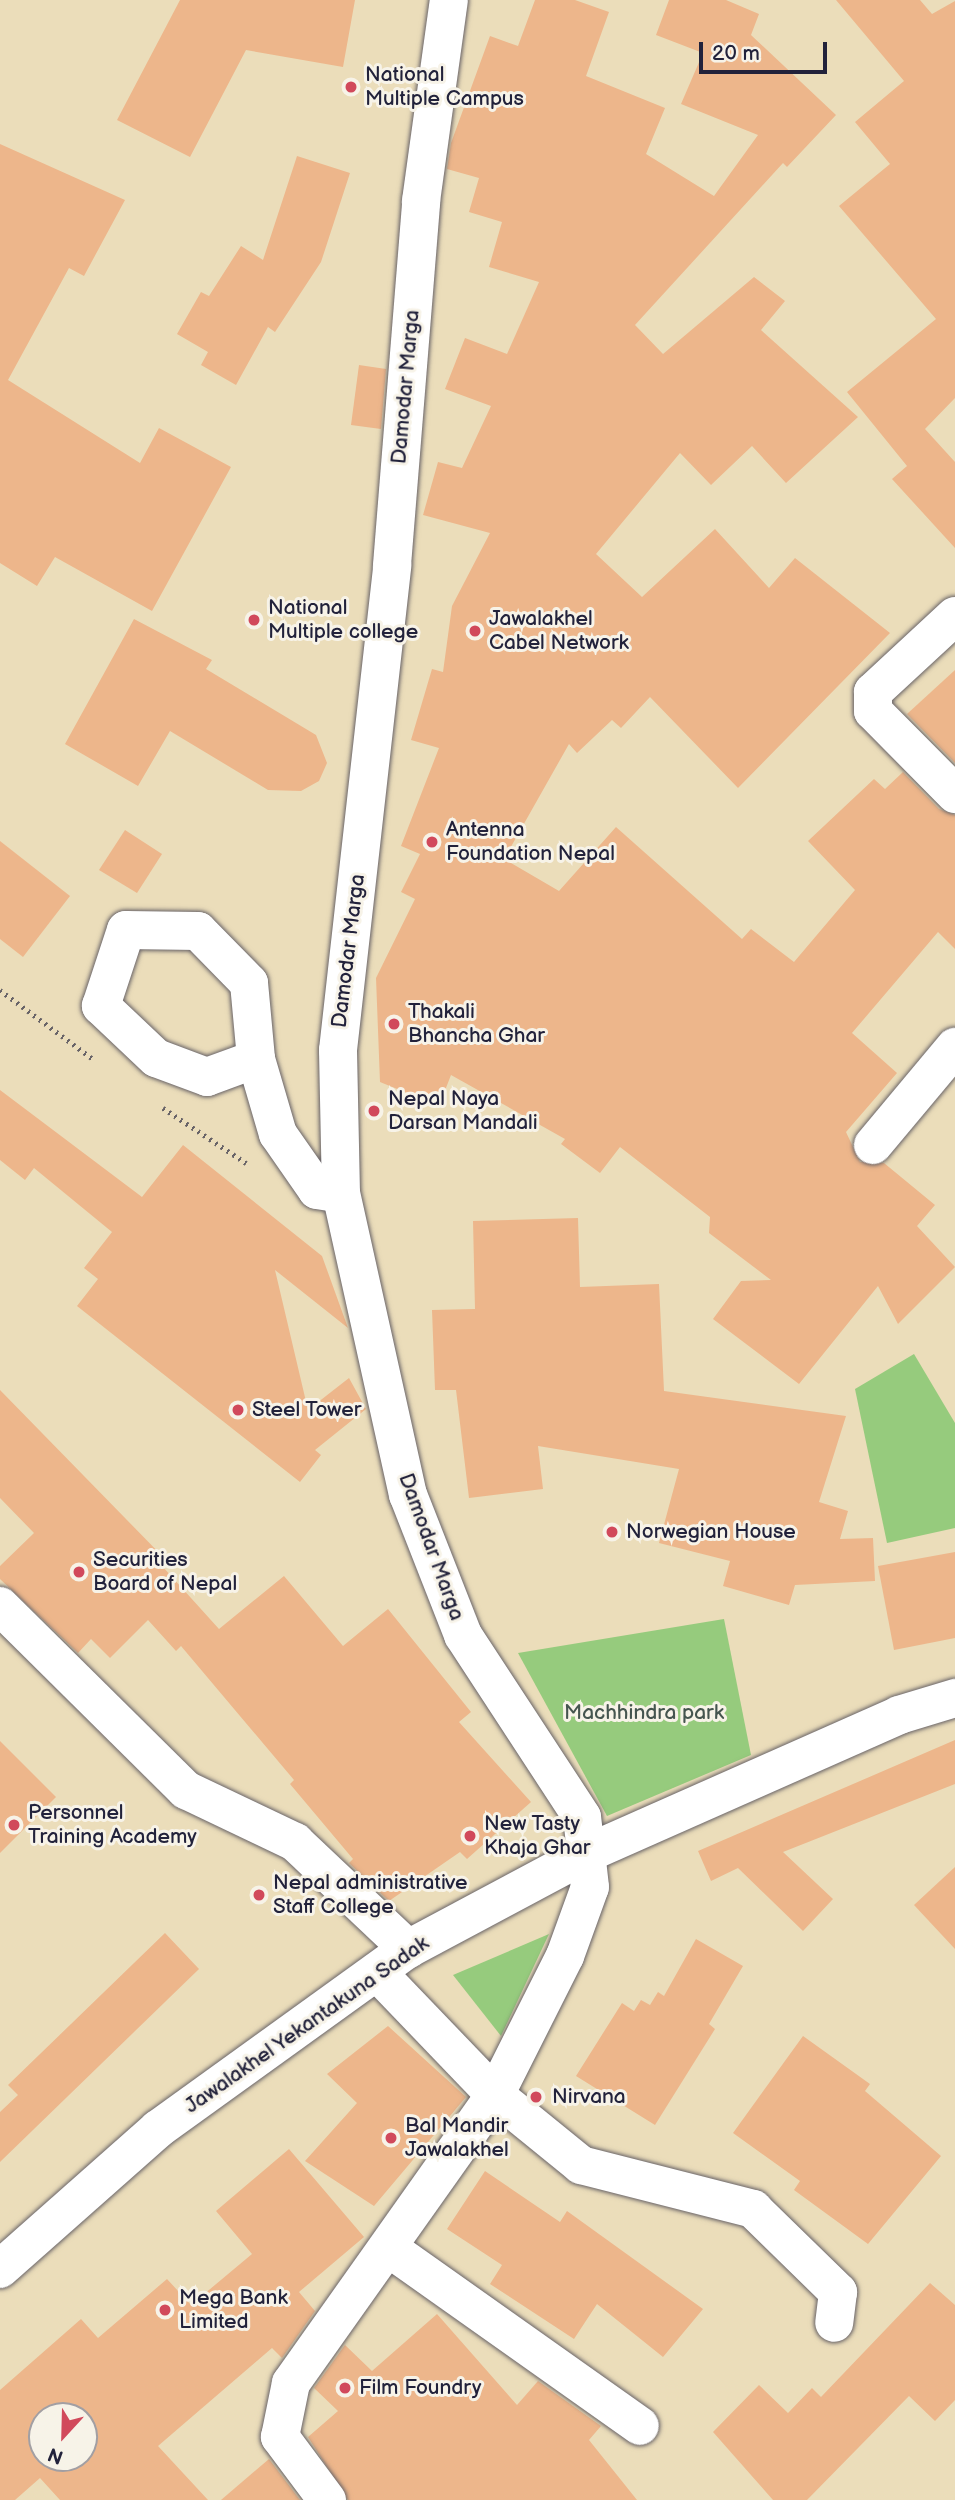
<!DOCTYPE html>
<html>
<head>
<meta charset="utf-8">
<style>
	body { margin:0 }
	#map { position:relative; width:955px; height:2500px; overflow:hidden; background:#ebddba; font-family:"Balsamiq Sans",sans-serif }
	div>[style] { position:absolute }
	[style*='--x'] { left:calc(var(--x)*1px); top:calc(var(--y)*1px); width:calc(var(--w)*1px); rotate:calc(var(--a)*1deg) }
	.green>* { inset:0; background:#96cb7d }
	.building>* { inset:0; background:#edb68b }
	.path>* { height:4.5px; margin-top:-2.25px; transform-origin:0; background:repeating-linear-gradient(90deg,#686367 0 2px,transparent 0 7px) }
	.roads { filter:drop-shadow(0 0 2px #686367) drop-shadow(0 0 2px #686367) }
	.minor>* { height:38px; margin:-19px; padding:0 19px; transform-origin:19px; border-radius:19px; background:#fff }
	.major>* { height:38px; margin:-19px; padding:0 19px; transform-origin:19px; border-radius:19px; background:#fff }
	.dots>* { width:19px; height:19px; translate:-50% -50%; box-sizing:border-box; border:4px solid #f7f3e8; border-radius:50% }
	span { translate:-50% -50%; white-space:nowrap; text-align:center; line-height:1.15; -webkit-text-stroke:6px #f7f3e8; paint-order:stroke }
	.poi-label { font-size:21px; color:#22223b }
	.left { translate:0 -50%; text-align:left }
	.street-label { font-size:21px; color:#22223b }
	.park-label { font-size:21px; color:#45554f }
	.north { position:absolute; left:28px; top:2402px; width:70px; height:70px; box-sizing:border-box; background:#f7f3e8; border:2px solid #a29fa3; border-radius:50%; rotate:202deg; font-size:19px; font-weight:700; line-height:28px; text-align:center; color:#22223b }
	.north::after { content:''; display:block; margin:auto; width:24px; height:32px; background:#d1495b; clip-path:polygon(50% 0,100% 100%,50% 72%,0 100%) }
	.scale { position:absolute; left:699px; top:42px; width:128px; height:32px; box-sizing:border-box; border:4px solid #22223b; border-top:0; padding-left:9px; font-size:21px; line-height:24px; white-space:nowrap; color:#22223b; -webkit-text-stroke:5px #f7f3e8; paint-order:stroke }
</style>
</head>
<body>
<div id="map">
	<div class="green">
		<div style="clip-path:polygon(914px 1354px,955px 1423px,955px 1528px,887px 1543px,855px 1389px)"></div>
		<div style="clip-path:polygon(724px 1619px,751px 1755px,607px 1816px,518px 1653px)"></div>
		<div style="clip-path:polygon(549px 1934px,501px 2036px,453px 1975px)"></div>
	</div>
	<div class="building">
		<div style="clip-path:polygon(180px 0,355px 0,343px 67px,246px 50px,190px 157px,117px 120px)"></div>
		<div style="clip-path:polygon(535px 0,575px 0,609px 12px,586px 76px,665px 108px,646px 154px,714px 196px,758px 135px,681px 104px,703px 53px,656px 35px,669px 0,726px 0,759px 14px,751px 35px,836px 115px,787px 167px,783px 163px,635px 325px,663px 354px,754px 277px,785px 301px,761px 330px,858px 417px,786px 483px,752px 446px,711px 485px,680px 453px,596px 554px,642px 597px,715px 529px,769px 588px,795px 558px,890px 633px,738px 788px,650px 697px,621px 728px,612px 720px,577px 753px,569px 744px,504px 859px,559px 891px,616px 827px,742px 939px,751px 929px,794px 962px,855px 890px,808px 841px,874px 779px,885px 789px,903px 772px,939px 809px,955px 815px,955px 949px,938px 932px,852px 1033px,897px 1073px,846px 1132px,860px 1162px,884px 1163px,935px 1205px,917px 1226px,955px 1267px,898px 1324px,878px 1286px,799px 1384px,713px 1319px,741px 1281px,771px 1280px,709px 1233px,710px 1217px,620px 1147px,600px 1173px,561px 1144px,565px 1139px,451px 1075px,439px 1106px,380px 1082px,376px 978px,415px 899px,401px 892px,420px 854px,401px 846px,439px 748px,411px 740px,432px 669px,443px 672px,452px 606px,490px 533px,423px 515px,438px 462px,462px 468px,491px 406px,445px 389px,465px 338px,507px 354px,539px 282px,489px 267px,502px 222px,469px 212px,479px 178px,447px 169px,451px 143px,490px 36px,518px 46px)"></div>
		<div style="clip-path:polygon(836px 0,920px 0,932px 14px,955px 1px,955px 398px,925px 429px,955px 462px,955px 548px,892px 479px,907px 466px,847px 392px,936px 319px,839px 206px,890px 164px,855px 122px,904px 81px)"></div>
		<div style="clip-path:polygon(0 144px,125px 200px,84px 276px,69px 268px,8px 380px,140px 463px,159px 428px,231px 467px,152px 611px,55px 557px,37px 586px,0 563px)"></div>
		<div style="clip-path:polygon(297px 156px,350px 173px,321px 262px,275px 332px,268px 327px,236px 385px,201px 365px,208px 352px,177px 334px,201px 292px,209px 296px,241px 246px,263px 260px)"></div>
		<div style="clip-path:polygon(359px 365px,386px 369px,381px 429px,351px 425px)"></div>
		<div style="clip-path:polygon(134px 619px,212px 660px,206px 669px,316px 735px,327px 763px,319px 781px,301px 791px,268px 790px,170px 731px,138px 786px,65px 744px)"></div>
		<div style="clip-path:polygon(955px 670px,955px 763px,907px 714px)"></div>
		<div style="clip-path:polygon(125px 830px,162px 854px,137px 893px,99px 870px)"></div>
		<div style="clip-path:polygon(0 841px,70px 896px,23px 957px,0 939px)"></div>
		<div style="clip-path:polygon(0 1090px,142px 1197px,183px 1145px,322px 1256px,348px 1328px,275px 1270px,308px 1410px,349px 1378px,366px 1409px,315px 1450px,321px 1455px,300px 1482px,77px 1306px,98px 1279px,84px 1268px,112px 1232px,34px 1168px,25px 1180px,0 1160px)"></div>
		<div style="clip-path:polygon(578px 1218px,580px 1287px,659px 1284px,664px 1391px,846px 1416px,819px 1502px,848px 1511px,840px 1539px,873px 1538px,875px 1581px,795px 1585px,789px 1605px,723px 1586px,730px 1561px,659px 1543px,679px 1469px,538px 1446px,543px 1489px,469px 1498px,456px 1390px,435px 1390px,432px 1310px,475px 1309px,473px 1221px)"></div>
		<div style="clip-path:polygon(0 1390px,168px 1562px,163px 1567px,219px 1629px,284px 1576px,343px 1646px,388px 1609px,471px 1712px,459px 1722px,531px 1802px,467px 1859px,460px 1852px,389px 1901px,349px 1863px,353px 1859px,290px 1784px,294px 1780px,181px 1646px,176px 1651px,148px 1620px,110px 1658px,91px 1639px,78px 1653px,0 1579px,0 1566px,34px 1533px,0 1498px)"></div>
		<div style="clip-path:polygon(955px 1552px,955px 1638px,894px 1650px,878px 1566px)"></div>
		<div style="clip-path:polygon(955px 1740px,955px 1784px,783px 1852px,833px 1899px,803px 1931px,738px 1868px,711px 1881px,698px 1851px)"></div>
		<div style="clip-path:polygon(0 1741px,56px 1797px,0 1853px)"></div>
		<div style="clip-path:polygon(955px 1867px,955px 1949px,914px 1905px)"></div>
		<div style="clip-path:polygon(165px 1933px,199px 1969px,0 2162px,0 2112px,18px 2095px,8px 2085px)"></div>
		<div style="clip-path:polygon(696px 1939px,743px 1966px,709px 2024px,715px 2029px,655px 2125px,576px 2076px,622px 2003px,634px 2011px,641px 2000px,650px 2005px,658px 1992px,664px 1996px)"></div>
		<div style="clip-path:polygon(388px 2026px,466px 2097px,374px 2206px,305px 2161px,357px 2103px,327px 2074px)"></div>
		<div style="clip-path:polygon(803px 2036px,870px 2084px,865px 2091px,941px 2156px,868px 2244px,794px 2190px,800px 2181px,733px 2133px)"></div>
		<div style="clip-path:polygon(evenodd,289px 2149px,364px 2237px,299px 2292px,315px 2311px,282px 2358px,272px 2348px,158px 2446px,208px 2500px,60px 2500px,40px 2478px,15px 2500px,0 2500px,0 2390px,81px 2319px,98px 2338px,167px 2279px,191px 2305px,252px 2254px,216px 2211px,289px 2149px,42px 2416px,84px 2416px,84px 2458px,42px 2458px,42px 2416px)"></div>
		<div style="clip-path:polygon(485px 2171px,560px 2222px,567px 2211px,703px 2309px,663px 2357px,597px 2304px,574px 2339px,490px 2284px,502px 2265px,447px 2229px)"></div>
		<div style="clip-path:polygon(930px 2283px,955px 2305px,955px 2400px,935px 2421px,909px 2396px,807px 2500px,773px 2500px,713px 2432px,759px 2385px,788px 2413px,812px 2388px,821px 2397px)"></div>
		<div style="clip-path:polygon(437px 2314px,517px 2405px,538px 2381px,601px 2426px,589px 2440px,637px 2500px,348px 2500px,308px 2437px,338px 2411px,314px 2388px,345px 2345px,372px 2371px)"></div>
		<div style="clip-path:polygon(269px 2459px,300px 2500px,221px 2500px)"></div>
	</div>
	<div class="path">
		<div style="--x:0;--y:990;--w:116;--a:36.6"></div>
		<div style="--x:163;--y:1108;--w:100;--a:33.5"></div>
	</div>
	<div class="roads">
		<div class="minor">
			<div style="--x:955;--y:616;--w:112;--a:137.2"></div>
			<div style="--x:873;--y:692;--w:19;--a:90"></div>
			<div style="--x:873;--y:711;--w:117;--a:45.3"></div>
			<div style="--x:256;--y:1059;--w:52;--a:159.8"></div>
			<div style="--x:207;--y:1077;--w:54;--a:-159.6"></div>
			<div style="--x:156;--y:1058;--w:76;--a:-136.6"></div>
			<div style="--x:101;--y:1006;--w:80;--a:-71.8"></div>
			<div style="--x:126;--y:930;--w:72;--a:0.8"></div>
			<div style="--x:198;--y:931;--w:73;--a:45.6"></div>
			<div style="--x:249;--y:983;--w:76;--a:84.7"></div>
			<div style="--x:256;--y:1059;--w:78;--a:73.7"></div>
			<div style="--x:278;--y:1134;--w:68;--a:55.1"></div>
			<div style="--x:317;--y:1190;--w:24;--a:9"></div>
			<div style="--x:873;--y:1145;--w:128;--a:-50.1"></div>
			<div style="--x:0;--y:1606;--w:262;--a:44.7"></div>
			<div style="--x:186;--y:1790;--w:121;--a:25.5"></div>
			<div style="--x:295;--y:1842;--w:156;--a:43.4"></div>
			<div style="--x:377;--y:1972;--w:170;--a:46.2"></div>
			<div style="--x:495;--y:2095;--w:111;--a:39.1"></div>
			<div style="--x:581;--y:2165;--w:178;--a:14.3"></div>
			<div style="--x:753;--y:2209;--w:119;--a:44.3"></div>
			<div style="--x:838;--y:2292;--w:31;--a:97"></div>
			<div style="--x:390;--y:2249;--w:306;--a:35.3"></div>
			<div style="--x:327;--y:2500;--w:79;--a:-126.7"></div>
			<div style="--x:280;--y:2437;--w:55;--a:-78.5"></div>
			<div style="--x:291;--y:2383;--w:353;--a:-54.7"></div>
			<div style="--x:495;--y:2095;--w:156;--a:-63.3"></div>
			<div style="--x:565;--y:1956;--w:73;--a:-70.1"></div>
			<div style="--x:590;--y:1887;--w:70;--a:-96.5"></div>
			<div style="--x:582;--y:1817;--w:217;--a:-123.2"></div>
			<div style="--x:463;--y:1635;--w:150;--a:-111.4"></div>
			<div style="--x:408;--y:1495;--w:308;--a:-102.5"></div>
			<div style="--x:341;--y:1194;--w:144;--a:-91.2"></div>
			<div style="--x:338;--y:1050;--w:488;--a:-83.6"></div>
			<div style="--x:392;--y:565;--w:365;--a:-85.4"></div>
			<div style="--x:421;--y:201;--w:203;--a:-82.1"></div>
		</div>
		<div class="major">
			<div style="--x:0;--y:2269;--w:211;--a:-41.5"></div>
			<div style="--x:158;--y:2129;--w:308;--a:-35.8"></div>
			<div style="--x:408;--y:1949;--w:204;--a:-28.1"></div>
			<div style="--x:588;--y:1853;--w:340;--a:-23.9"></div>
			<div style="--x:899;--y:1715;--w:59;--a:-16.9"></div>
		</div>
	</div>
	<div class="dots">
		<div style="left:351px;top:87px;background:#d1495b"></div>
		<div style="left:254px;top:620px;background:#d1495b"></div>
		<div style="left:475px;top:631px;background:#d1495b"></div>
		<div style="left:432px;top:842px;background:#d1495b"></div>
		<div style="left:394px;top:1024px;background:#d1495b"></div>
		<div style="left:374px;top:1111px;background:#d1495b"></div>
		<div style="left:238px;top:1410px;background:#d1495b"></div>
		<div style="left:612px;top:1532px;background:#d1495b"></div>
		<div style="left:79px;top:1572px;background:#d1495b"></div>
		<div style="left:14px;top:1825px;background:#d1495b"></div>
		<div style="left:470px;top:1836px;background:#d1495b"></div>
		<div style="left:259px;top:1895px;background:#d1495b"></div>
		<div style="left:536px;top:2097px;background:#d1495b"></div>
		<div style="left:391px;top:2138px;background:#d1495b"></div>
		<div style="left:165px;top:2310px;background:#d1495b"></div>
		<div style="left:345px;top:2388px;background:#d1495b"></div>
	</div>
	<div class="poi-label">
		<span class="left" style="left:365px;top:87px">National<br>Multiple Campus</span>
		<span class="left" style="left:268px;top:620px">National<br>Multiple college</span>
		<span class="left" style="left:489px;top:631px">Jawalakhel<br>Cabel Network</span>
		<span class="left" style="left:446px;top:842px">Antenna<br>Foundation Nepal</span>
		<span class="left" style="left:408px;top:1024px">Thakali<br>Bhancha Ghar</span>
		<span class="left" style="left:388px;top:1111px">Nepal Naya<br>Darsan Mandali</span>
		<span class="left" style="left:252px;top:1410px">Steel Tower</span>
		<span class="left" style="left:626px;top:1532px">Norwegian House</span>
		<span class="left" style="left:93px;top:1572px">Securities<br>Board of Nepal</span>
		<span class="left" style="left:28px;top:1825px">Personnel<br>Training Academy</span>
		<span class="left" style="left:484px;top:1836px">New Tasty<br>Khaja Ghar</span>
		<span class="left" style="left:273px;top:1895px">Nepal administrative<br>Staff College</span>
		<span class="left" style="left:552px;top:2097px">Nirvana</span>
		<span class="left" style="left:405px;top:2138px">Bal Mandir<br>Jawalakhel</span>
		<span class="left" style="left:179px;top:2310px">Mega Bank<br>Limited</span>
		<span class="left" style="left:359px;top:2388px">Film Foundry</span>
	</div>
	<div class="street-label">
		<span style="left:406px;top:387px;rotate:-85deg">Damodar Marga</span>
		<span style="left:349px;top:951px;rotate:-83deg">Damodar Marga</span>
		<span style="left:431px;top:1547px;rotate:70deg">Damodar Marga</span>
		<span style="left:307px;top:2025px;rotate:-35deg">Jawalakhel Yekantakuna Sadak</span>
	</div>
	<div class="park-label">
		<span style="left:644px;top:1713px">Machhindra park</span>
	</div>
	<div class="north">N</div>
	<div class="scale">20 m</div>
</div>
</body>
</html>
